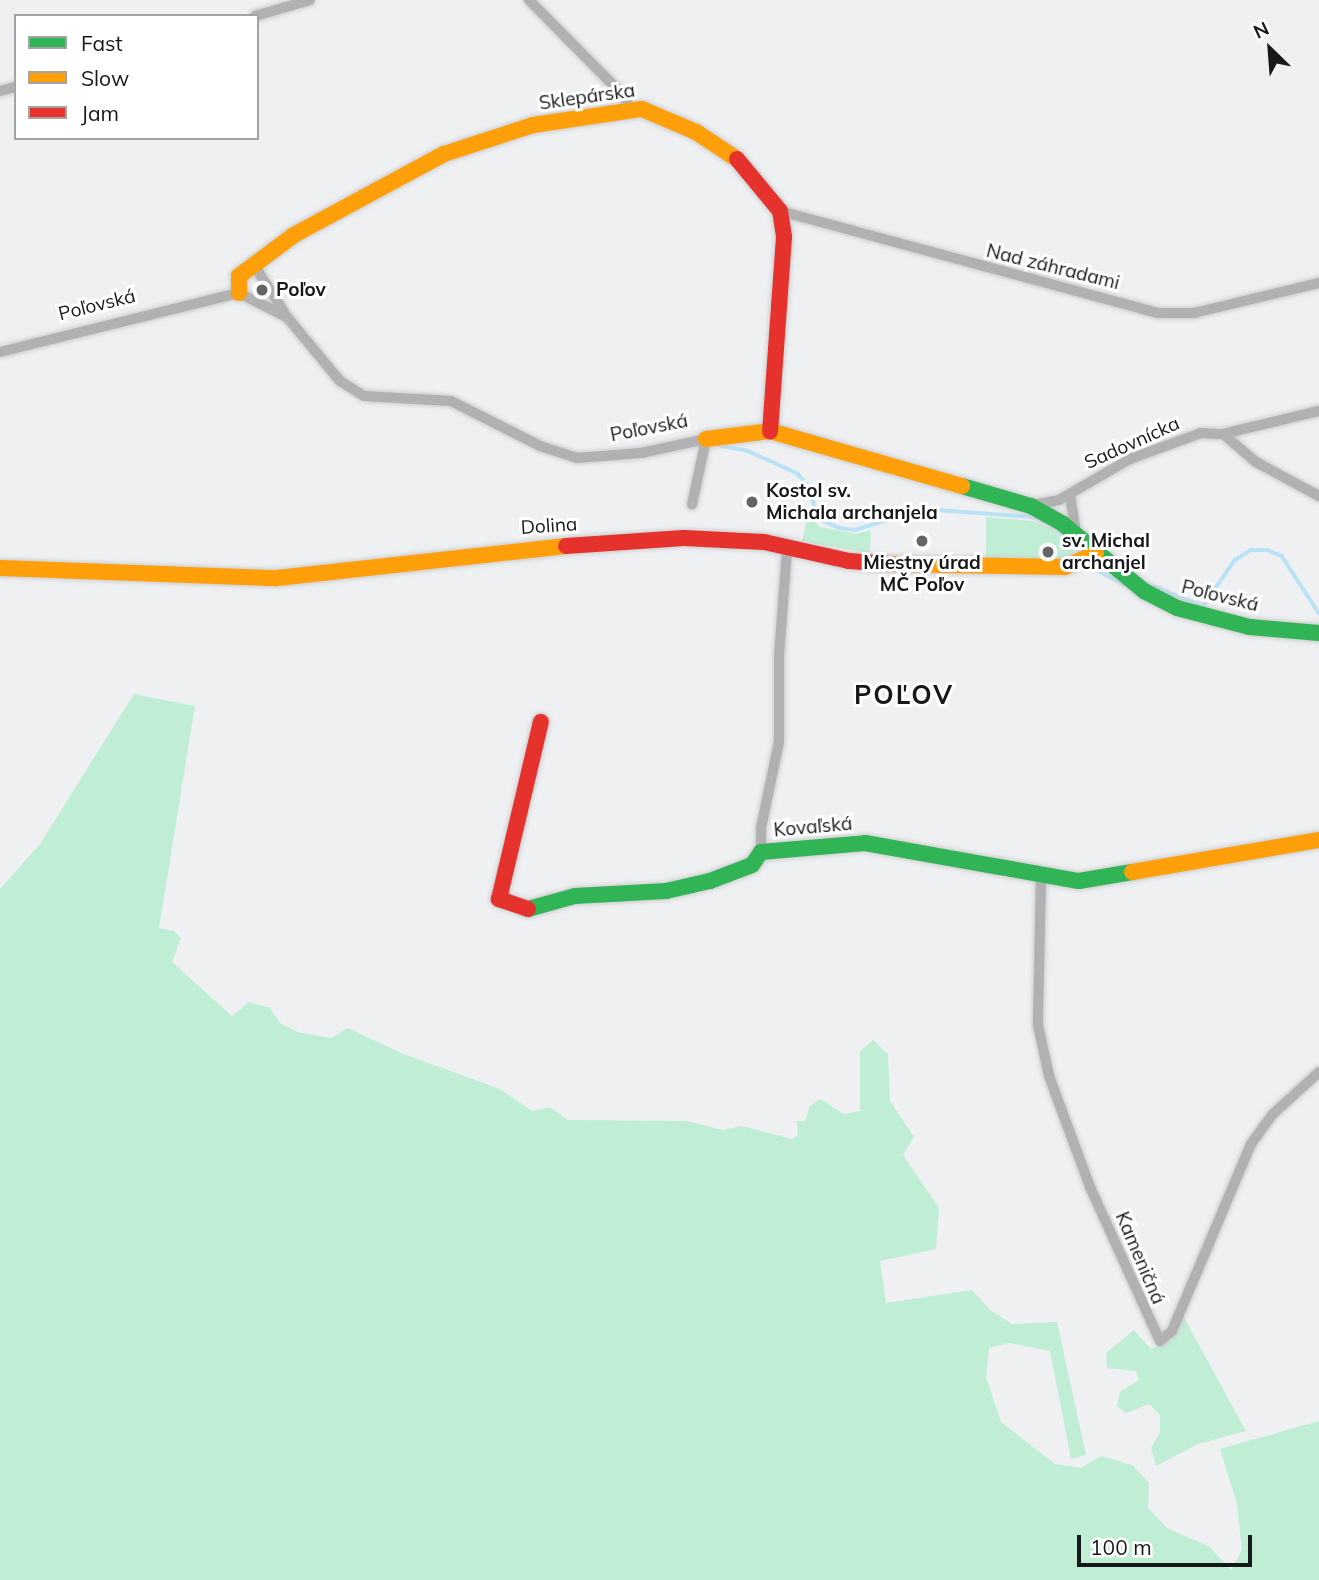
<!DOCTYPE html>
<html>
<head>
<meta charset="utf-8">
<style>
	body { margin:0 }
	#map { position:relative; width:1319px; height:1580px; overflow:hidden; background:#eff0f2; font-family:Mulish,sans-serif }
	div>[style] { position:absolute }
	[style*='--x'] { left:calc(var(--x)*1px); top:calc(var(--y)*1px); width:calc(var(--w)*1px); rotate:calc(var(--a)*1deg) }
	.green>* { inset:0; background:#c0eed5 }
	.stream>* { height:3.5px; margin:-1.75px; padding:0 1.75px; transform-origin:1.75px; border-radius:1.75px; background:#b9e3f5 }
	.roads { filter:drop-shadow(0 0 2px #cdcdce) drop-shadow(0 0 2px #cdcdce) }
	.street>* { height:10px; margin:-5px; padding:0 5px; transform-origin:5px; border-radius:5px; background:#b2b1b1 }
	.fast>* { height:16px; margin:-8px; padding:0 8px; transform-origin:8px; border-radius:8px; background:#30b455 }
	.slow>* { height:16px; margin:-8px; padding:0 8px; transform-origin:8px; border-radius:8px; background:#ff9f0a }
	.jam>* { height:16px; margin:-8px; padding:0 8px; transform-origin:8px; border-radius:8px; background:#e5322d }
	.dots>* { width:19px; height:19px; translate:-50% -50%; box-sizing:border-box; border:4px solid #fff; border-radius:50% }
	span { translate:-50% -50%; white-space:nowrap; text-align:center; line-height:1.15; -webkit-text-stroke:6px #fff; paint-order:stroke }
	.street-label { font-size:19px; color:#171819 }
	.poi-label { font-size:19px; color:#171819; font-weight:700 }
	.left { translate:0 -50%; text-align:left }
	.district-label { font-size:26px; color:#171819; font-weight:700; letter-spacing:2px }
	.legend { position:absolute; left:14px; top:14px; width:245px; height:126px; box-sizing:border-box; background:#fff; border:2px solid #a2a3a3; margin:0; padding:9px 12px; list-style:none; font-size:21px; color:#171819 }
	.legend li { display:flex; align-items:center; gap:14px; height:35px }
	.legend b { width:35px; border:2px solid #a2a3a3 }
	.north { position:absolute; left:1235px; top:14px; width:70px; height:70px; -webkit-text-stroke:5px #fff; paint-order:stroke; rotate:335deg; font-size:19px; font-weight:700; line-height:28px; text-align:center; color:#171819 }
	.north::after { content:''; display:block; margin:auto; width:24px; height:32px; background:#171819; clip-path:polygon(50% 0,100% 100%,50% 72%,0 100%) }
	.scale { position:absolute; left:1077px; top:1535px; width:175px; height:32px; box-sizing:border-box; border:4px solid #171819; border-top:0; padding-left:9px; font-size:21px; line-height:24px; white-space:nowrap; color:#171819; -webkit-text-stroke:5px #fff; paint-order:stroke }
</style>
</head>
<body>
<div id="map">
	<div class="green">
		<div style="clip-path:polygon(808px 515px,820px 527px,856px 534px,871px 530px,870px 553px,802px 541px)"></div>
		<div style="clip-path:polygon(986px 517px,1032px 521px,1051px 528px,1077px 554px,1063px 559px,986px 561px)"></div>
		<div style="clip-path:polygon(134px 694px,195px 706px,159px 928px,174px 931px,181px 938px,172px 962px,232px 1016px,249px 1002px,270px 1008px,280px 1023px,298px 1032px,331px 1038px,348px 1028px,401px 1053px,500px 1089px,532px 1111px,550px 1107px,568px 1120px,686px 1121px,723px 1130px,742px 1126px,792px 1139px,798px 1135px,797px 1121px,805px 1121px,810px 1106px,820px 1099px,844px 1114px,860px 1111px,860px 1051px,873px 1040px,888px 1054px,890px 1101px,914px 1137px,903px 1155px,939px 1208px,936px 1249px,880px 1261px,886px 1303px,972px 1290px,990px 1310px,1012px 1324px,1057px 1322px,1086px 1455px,1071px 1459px,1050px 1351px,1009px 1343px,989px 1348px,986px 1377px,1001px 1422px,1055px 1464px,1081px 1468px,1101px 1456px,1132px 1465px,1149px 1483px,1148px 1508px,1167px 1528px,1210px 1547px,1231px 1570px,1242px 1550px,1237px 1504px,1220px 1449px,1319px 1421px,1319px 1580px,0 1580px,0 889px,40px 844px)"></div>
		<div style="clip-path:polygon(1181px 1312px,1246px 1431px,1198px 1444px,1156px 1466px,1151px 1448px,1160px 1432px,1160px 1415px,1149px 1404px,1127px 1413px,1117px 1406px,1120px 1392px,1139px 1380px,1136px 1371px,1107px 1368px,1106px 1353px,1134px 1330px,1151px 1349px,1162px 1344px)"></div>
	</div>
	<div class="stream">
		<div style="--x:721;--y:446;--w:27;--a:10"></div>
		<div style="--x:748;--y:451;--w:54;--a:24.2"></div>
		<div style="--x:797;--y:473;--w:16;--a:47"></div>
		<div style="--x:808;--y:485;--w:36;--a:72"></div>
		<div style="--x:819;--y:519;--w:22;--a:24"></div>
		<div style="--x:839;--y:528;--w:16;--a:7"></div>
		<div style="--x:855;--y:530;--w:72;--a:-16.9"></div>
		<div style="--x:924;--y:509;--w:109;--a:4.2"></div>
		<div style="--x:1033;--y:517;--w:12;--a:24"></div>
		<div style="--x:1054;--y:527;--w:35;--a:43"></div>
		<div style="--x:1093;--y:568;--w:36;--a:28"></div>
		<div style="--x:1144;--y:582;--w:64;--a:22.1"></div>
		<div style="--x:1203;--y:606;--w:56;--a:-55.2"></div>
		<div style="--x:1235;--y:560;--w:19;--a:-32"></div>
		<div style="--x:1251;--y:550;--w:16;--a:0"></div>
		<div style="--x:1267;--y:550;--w:16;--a:22"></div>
		<div style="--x:1282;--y:556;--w:68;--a:57"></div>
	</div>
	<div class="roads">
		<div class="street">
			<div style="--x:529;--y:0;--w:131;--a:45.3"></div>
			<div style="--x:621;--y:93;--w:17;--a:59"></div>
			<div style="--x:255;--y:16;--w:57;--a:-16.2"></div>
			<div style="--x:0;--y:91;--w:16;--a:-14"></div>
			<div style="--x:780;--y:211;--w:392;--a:15.1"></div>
			<div style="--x:1159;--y:313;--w:35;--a:0"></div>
			<div style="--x:1194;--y:313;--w:129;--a:-13.5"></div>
			<div style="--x:254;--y:265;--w:56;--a:57.4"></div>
			<div style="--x:0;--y:352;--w:246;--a:-13.9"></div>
			<div style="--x:239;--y:293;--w:54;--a:26.6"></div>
			<div style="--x:287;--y:317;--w:83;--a:50.4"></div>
			<div style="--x:340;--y:381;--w:28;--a:32"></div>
			<div style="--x:364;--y:396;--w:87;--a:3.3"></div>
			<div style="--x:451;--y:401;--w:100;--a:26.8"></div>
			<div style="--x:540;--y:446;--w:39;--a:18"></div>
			<div style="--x:577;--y:458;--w:64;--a:-4.5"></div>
			<div style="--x:641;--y:453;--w:66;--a:-12.2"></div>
			<div style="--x:706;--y:439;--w:67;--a:102"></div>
			<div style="--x:1223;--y:434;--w:99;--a:-13.5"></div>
			<div style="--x:1070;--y:495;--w:38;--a:81"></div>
			<div style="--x:1033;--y:505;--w:26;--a:-11"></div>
			<div style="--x:1059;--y:500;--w:82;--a:-30"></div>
			<div style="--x:1130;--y:459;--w:76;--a:-20.1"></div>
			<div style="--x:1201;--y:433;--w:22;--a:3"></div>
			<div style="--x:1223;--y:434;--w:43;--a:40.3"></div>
			<div style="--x:1256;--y:462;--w:72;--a:28.4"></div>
			<div style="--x:761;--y:852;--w:24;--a:-90"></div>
			<div style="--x:761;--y:828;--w:88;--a:-78.2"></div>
			<div style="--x:779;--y:742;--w:86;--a:-90"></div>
			<div style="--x:779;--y:656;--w:107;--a:-85.7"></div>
			<div style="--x:1041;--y:876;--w:149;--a:91.2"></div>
			<div style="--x:1038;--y:1025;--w:52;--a:77.8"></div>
			<div style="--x:1049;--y:1076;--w:118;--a:69.7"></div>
			<div style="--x:1090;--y:1187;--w:169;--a:65.6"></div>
			<div style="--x:1160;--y:1341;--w:16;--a:-40"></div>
			<div style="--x:1172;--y:1331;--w:203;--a:-67.1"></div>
			<div style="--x:1251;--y:1144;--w:37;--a:-54"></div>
			<div style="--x:1273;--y:1114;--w:62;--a:-42.4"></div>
		</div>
		<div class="fast">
			<div style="--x:962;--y:486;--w:72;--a:16.2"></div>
			<div style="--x:1031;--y:506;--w:37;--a:29"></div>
			<div style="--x:1063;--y:524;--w:105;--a:39.6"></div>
			<div style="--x:1144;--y:591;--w:37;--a:27"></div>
			<div style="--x:1177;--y:608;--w:75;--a:14.6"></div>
			<div style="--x:1250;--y:627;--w:69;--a:5"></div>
			<div style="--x:528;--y:909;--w:49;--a:-15.5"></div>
			<div style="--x:575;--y:896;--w:91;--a:-3.1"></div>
			<div style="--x:666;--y:891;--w:45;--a:-12.8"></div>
			<div style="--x:710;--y:881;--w:45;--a:-20.9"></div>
			<div style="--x:752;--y:865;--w:16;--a:-55"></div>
			<div style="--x:761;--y:852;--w:104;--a:-4.9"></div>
			<div style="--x:865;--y:843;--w:217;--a:10.1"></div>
			<div style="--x:1079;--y:881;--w:54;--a:-9.6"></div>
		</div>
		<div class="slow">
			<div style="--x:239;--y:293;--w:17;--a:-90"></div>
			<div style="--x:239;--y:276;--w:69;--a:-36.7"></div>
			<div style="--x:294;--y:235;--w:170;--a:-28.4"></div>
			<div style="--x:444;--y:154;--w:94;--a:-18"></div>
			<div style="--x:533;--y:125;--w:110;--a:-8.4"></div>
			<div style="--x:642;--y:109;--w:59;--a:23.1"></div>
			<div style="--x:696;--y:132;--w:49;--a:33.4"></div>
			<div style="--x:706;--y:439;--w:64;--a:-7.1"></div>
			<div style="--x:770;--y:431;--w:200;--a:16"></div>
			<div style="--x:891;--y:564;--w:174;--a:1"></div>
			<div style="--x:1065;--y:567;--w:34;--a:-24"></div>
			<div style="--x:0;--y:568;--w:277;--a:2.1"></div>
			<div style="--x:277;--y:578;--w:291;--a:-6.3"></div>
			<div style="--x:1132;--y:872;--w:190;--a:-9.7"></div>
		</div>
		<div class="jam">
			<div style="--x:737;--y:159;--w:67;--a:50.4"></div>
			<div style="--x:780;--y:211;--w:26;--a:81"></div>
			<div style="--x:784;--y:237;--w:195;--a:94.1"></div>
			<div style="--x:566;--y:546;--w:118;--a:-3.9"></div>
			<div style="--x:684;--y:538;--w:80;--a:2.9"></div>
			<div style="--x:764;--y:542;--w:87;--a:12.6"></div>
			<div style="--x:849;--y:561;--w:42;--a:4.1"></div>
			<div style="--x:528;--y:909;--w:31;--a:-161"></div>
			<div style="--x:499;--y:899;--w:182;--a:-76.7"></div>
		</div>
	</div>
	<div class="dots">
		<div style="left:262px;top:290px;background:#636465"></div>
		<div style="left:752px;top:502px;background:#636465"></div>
		<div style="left:922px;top:541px;background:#636465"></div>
		<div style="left:1048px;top:552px;background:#636465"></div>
	</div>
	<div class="street-label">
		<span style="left:587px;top:97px;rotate:-8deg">Sklepárska</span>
		<span style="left:1053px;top:267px;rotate:14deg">Nad záhradami</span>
		<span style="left:97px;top:305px;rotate:-14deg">Poľovská</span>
		<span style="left:649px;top:428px;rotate:-11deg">Poľovská</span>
		<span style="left:1132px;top:443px;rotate:-24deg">Sadovnícka</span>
		<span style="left:549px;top:526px;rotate:-4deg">Dolina</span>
		<span style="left:1220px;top:596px;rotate:14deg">Poľovská</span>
		<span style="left:813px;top:827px;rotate:-5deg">Kovaľská</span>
		<span style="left:1140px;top:1258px;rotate:67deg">Kameničná</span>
	</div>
	<div class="poi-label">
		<span class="left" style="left:276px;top:290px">Poľov</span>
		<span class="left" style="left:766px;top:502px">Kostol sv.<br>Michala archanjela</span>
		<span class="left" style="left:1062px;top:552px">sv. Michal<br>archanjel</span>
		<span style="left:922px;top:574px">Miestny úrad<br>MČ Poľov</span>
	</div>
	<div class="district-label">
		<span style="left:904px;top:695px">POĽOV</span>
	</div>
	<ul class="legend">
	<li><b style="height:9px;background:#30b455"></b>Fast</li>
	<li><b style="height:9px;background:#ff9f0a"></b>Slow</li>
	<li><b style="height:9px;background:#e5322d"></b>Jam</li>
	</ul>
	<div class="north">N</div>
	<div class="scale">100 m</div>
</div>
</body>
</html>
